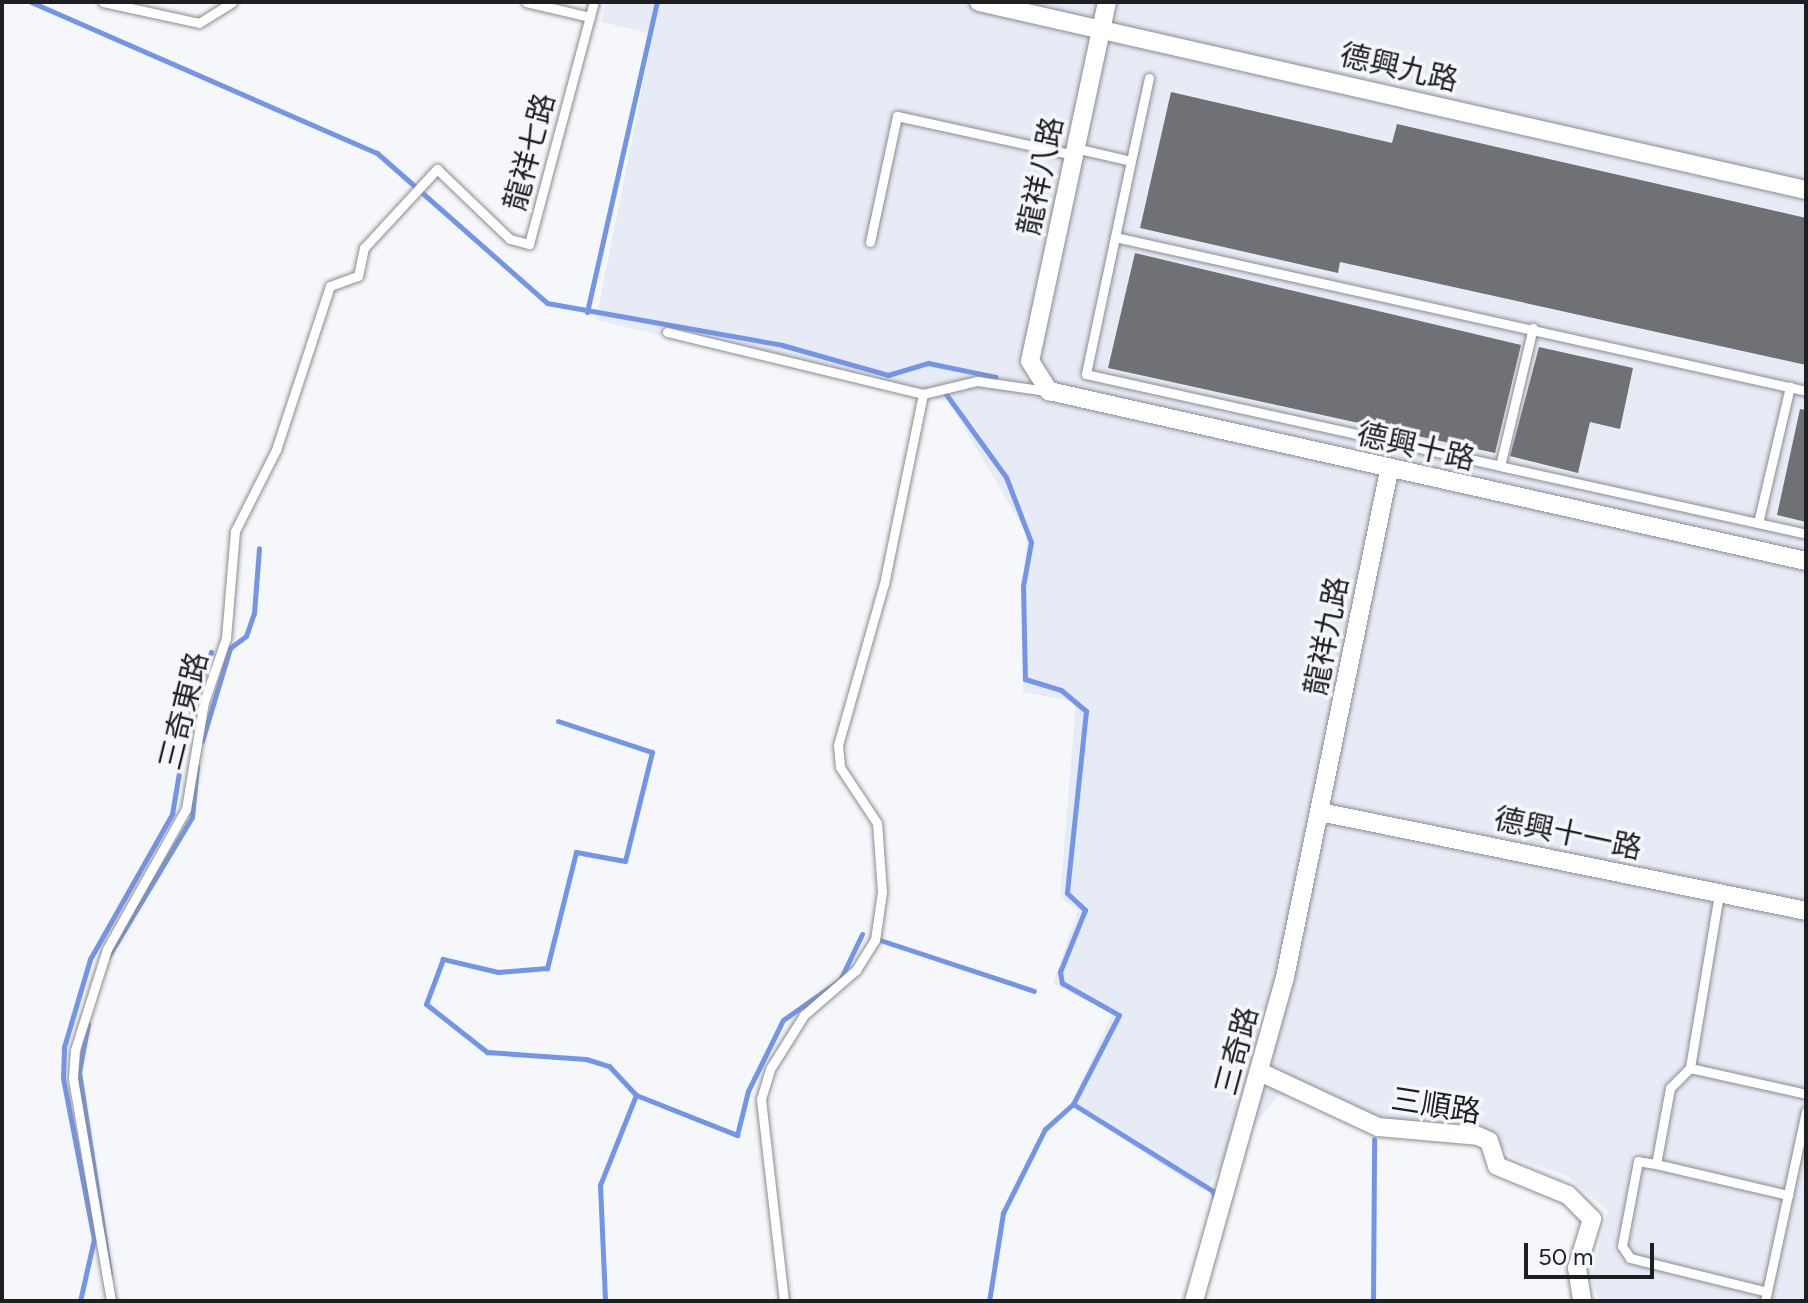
<!DOCTYPE html>
<html>
<head>
<meta charset="utf-8">
<style>
	body { margin:0 }
	#map { position:relative; width:1808px; height:1303px; overflow:hidden; background:#f5f7fb; font-family:Figtree,"Noto Sans TC",sans-serif }
	div>[style] { position:absolute }
	[style*='--x'] { left:calc(var(--x)*1px); top:calc(var(--y)*1px); width:calc(var(--w)*1px); rotate:calc(var(--a)*1deg) }
	.built>* { inset:0; background:#e6ebf6 }
	.stream>* { height:5px; margin:-2.5px; padding:0 2.5px; transform-origin:2.5px; border-radius:2.5px; background:#7395e8 }
	.building>* { inset:0; background:#707175 }
	.roads { filter:drop-shadow(0 0 2px #8b8c90) drop-shadow(0 0 2px #8b8c90) }
	.lane>* { height:9px; margin:-4.5px; padding:0 4.5px; transform-origin:4.5px; border-radius:4.5px; background:#fff }
	.street>* { height:18px; margin:-9px; padding:0 9px; transform-origin:9px; border-radius:9px; background:#fff }
	span { translate:-50% -50%; white-space:nowrap; text-align:center; line-height:1.15; -webkit-text-stroke:7px #f5f7fb; paint-order:stroke }
	.street-label { font-size:30px; color:#1e1f20 }
	.frame { position:absolute; inset:0; border:4px solid #1e1f20; pointer-events:none }
	.scale { position:absolute; left:1524px; top:1243px; width:130px; height:36px; box-sizing:border-box; border:4px solid #1e1f20; border-top:0; padding-left:10px; font-size:24px; line-height:28px; white-space:nowrap; color:#1e1f20; -webkit-text-stroke:6px #f5f7fb; paint-order:stroke }
</style>
</head>
<body>
<div id="map">
	<div class="built">
		<div style="clip-path:polygon(605px 2px,1806px 2px,1806px 1301px,1599px 1301px,1591px 1277px,1608px 1211px,1567px 1176px,1514px 1158px,1479px 1129px,1382px 1122px,1279px 1094px,1203px 1191px,1071px 1106px,1112px 1014px,1053px 983px,1078px 911px,1060px 897px,1076px 702px,1023px 692px,1026px 532px,948px 401px,596px 320px,653px 34px,601px 22px)"></div>
	</div>
	<div class="stream">
		<div style="--x:31;--y:2;--w:378;--a:23.6"></div>
		<div style="--x:377;--y:153;--w:227;--a:41.4"></div>
		<div style="--x:547;--y:303;--w:239;--a:10.1"></div>
		<div style="--x:782;--y:345;--w:110;--a:15.8"></div>
		<div style="--x:888;--y:375;--w:42;--a:-16.7"></div>
		<div style="--x:928;--y:363;--w:69;--a:11.6"></div>
		<div style="--x:587;--y:312;--w:318;--a:-77.3"></div>
		<div style="--x:943;--y:390;--w:107;--a:54.1"></div>
		<div style="--x:1006;--y:477;--w:70;--a:69"></div>
		<div style="--x:1031;--y:542;--w:45;--a:100.3"></div>
		<div style="--x:1023;--y:586;--w:93;--a:88.8"></div>
		<div style="--x:1025;--y:679;--w:38;--a:17"></div>
		<div style="--x:1061;--y:690;--w:33;--a:40"></div>
		<div style="--x:1086;--y:711;--w:183;--a:96"></div>
		<div style="--x:1067;--y:893;--w:25;--a:43"></div>
		<div style="--x:1085;--y:910;--w:67;--a:112"></div>
		<div style="--x:1060;--y:972;--w:11;--a:80"></div>
		<div style="--x:1062;--y:983;--w:65;--a:29.3"></div>
		<div style="--x:1119;--y:1015;--w:100;--a:117.3"></div>
		<div style="--x:1073;--y:1104;--w:38;--a:138"></div>
		<div style="--x:1045;--y:1129;--w:94;--a:116.6"></div>
		<div style="--x:1003;--y:1213;--w:89;--a:99"></div>
		<div style="--x:558;--y:721;--w:99;--a:18.3"></div>
		<div style="--x:652;--y:752;--w:112;--a:103.9"></div>
		<div style="--x:625;--y:861;--w:50;--a:-169.6"></div>
		<div style="--x:576;--y:852;--w:120;--a:104"></div>
		<div style="--x:547;--y:968;--w:49;--a:175.3"></div>
		<div style="--x:498;--y:972;--w:57;--a:-166.7"></div>
		<div style="--x:443;--y:959;--w:48;--a:110.7"></div>
		<div style="--x:426;--y:1004;--w:78;--a:38.2"></div>
		<div style="--x:487;--y:1052;--w:99;--a:4"></div>
		<div style="--x:586;--y:1059;--w:24;--a:17"></div>
		<div style="--x:609;--y:1066;--w:40;--a:47"></div>
		<div style="--x:636;--y:1095;--w:97;--a:111.8"></div>
		<div style="--x:600;--y:1185;--w:116;--a:87.5"></div>
		<div style="--x:202;--y:741;--w:97;--a:-73.2"></div>
		<div style="--x:230;--y:648;--w:20;--a:-37"></div>
		<div style="--x:246;--y:636;--w:24;--a:-71"></div>
		<div style="--x:254;--y:613;--w:65;--a:-85.6"></div>
		<div style="--x:880;--y:940;--w:162;--a:18.3"></div>
		<div style="--x:108;--y:957;--w:163;--a:-59"></div>
		<div style="--x:192;--y:817;--w:51;--a:-84.4"></div>
		<div style="--x:88;--y:1024;--w:49;--a:100.6"></div>
		<div style="--x:79;--y:1072;--w:204;--a:81.3"></div>
		<div style="--x:636;--y:1095;--w:109;--a:21.6"></div>
		<div style="--x:737;--y:1135;--w:45;--a:-76"></div>
		<div style="--x:748;--y:1091;--w:79;--a:-63.8"></div>
		<div style="--x:783;--y:1020;--w:70;--a:-35.1"></div>
		<div style="--x:840;--y:980;--w:51;--a:-64.4"></div>
		<div style="--x:1073;--y:1104;--w:165;--a:31.9"></div>
		<div style="--x:1213;--y:1191;--w:14;--a:78"></div>
		<div style="--x:80;--y:1301;--w:64;--a:-77.3"></div>
		<div style="--x:94;--y:1239;--w:164;--a:-100.9"></div>
		<div style="--x:63;--y:1078;--w:31;--a:-88"></div>
		<div style="--x:64;--y:1047;--w:92;--a:-73.5"></div>
		<div style="--x:90;--y:959;--w:167;--a:-60.5"></div>
		<div style="--x:172;--y:814;--w:90;--a:-80.4"></div>
		<div style="--x:187;--y:725;--w:77;--a:-71.8"></div>
		<div style="--x:1373;--y:1301;--w:162;--a:-89.6"></div>
	</div>
	<div class="building">
		<div style="clip-path:polygon(1171px 92px,1392px 143px,1397px 124px,1806px 218px,1806px 365px,1340px 262px,1338px 273px,1140px 228px)"></div>
		<div style="clip-path:polygon(1135px 253px,1521px 345px,1495px 453px,1108px 368px)"></div>
		<div style="clip-path:polygon(1539px 347px,1633px 368px,1620px 429px,1590px 422px,1578px 473px,1510px 456px)"></div>
		<div style="clip-path:polygon(1800px 409px,1806px 410px,1806px 522px,1777px 515px)"></div>
	</div>
	<div class="roads">
		<div class="lane">
			<div style="--x:103;--y:2;--w:98;--a:12.3"></div>
			<div style="--x:199;--y:23;--w:39;--a:-32"></div>
			<div style="--x:526;--y:2;--w:66;--a:13.2"></div>
			<div style="--x:1075;--y:148;--w:57;--a:13.1"></div>
			<div style="--x:1131;--y:161;--w:85;--a:-77.8"></div>
			<div style="--x:1131;--y:161;--w:78;--a:101.9"></div>
			<div style="--x:1115;--y:237;--w:708;--a:12.56"></div>
			<div style="--x:1115;--y:237;--w:140;--a:102"></div>
			<div style="--x:1086;--y:374;--w:424;--a:12.5"></div>
			<div style="--x:1500;--y:466;--w:142;--a:-76.6"></div>
			<div style="--x:870;--y:242;--w:129;--a:-77.9"></div>
			<div style="--x:897;--y:116;--w:181;--a:12.4"></div>
			<div style="--x:667;--y:332;--w:263;--a:13.6"></div>
			<div style="--x:923;--y:394;--w:56;--a:-13.5"></div>
			<div style="--x:977;--y:381;--w:70;--a:8.2"></div>
			<div style="--x:1500;--y:466;--w:313;--a:12.5"></div>
			<div style="--x:1758;--y:523;--w:140;--a:-76.8"></div>
			<div style="--x:1719;--y:894;--w:176;--a:99.5"></div>
			<div style="--x:1690;--y:1068;--w:119;--a:12.6"></div>
			<div style="--x:1690;--y:1068;--w:28;--a:135"></div>
			<div style="--x:1670;--y:1088;--w:77;--a:100.4"></div>
			<div style="--x:1656;--y:1164;--w:18;--a:-171"></div>
			<div style="--x:1638;--y:1161;--w:86;--a:100.7"></div>
			<div style="--x:1622;--y:1246;--w:14;--a:56"></div>
			<div style="--x:1630;--y:1258;--w:141;--a:13.9"></div>
			<div style="--x:1656;--y:1164;--w:136;--a:13.2"></div>
			<div style="--x:111;--y:1301;--w:226;--a:-99.7"></div>
			<div style="--x:73;--y:1078;--w:28;--a:-86"></div>
			<div style="--x:75;--y:1050;--w:106;--a:-72.4"></div>
			<div style="--x:107;--y:949;--w:161;--a:-60.6"></div>
			<div style="--x:186;--y:809;--w:109;--a:-80.5"></div>
			<div style="--x:204;--y:702;--w:68;--a:-71"></div>
			<div style="--x:226;--y:638;--w:107;--a:-85.2"></div>
			<div style="--x:235;--y:531;--w:91;--a:-63.2"></div>
			<div style="--x:276;--y:450;--w:173;--a:-71.8"></div>
			<div style="--x:330;--y:286;--w:30;--a:-20"></div>
			<div style="--x:358;--y:276;--w:29;--a:-78"></div>
			<div style="--x:364;--y:248;--w:108;--a:-47.3"></div>
			<div style="--x:437;--y:169;--w:101;--a:43.8"></div>
			<div style="--x:510;--y:239;--w:20;--a:15"></div>
			<div style="--x:529;--y:244;--w:251;--a:-75"></div>
			<div style="--x:784;--y:1301;--w:203;--a:-96.5"></div>
			<div style="--x:761;--y:1099;--w:31;--a:-73"></div>
			<div style="--x:770;--y:1069;--w:64;--a:-57.8"></div>
			<div style="--x:804;--y:1015;--w:69;--a:-40.9"></div>
			<div style="--x:856;--y:970;--w:36;--a:-58"></div>
			<div style="--x:875;--y:940;--w:49;--a:-81.7"></div>
			<div style="--x:882;--y:892;--w:69;--a:-94.1"></div>
			<div style="--x:877;--y:823;--w:67;--a:-123.5"></div>
			<div style="--x:840;--y:767;--w:22;--a:-95"></div>
			<div style="--x:838;--y:745;--w:167;--a:-74.1"></div>
			<div style="--x:884;--y:584;--w:194;--a:-78.4"></div>
			<div style="--x:1765;--y:1301;--w:194;--a:-77.8"></div>
		</div>
		<div class="street">
			<div style="--x:979;--y:2;--w:848;--a:12.81"></div>
			<div style="--x:1107;--y:2;--w:367;--a:102.1"></div>
			<div style="--x:1030;--y:361;--w:36;--a:58"></div>
			<div style="--x:1049;--y:391;--w:776;--a:12.66"></div>
			<div style="--x:1320;--y:812;--w:496;--a:11.5"></div>
			<div style="--x:1260;--y:1072;--w:130;--a:25"></div>
			<div style="--x:1378;--y:1127;--w:100;--a:5.1"></div>
			<div style="--x:1478;--y:1136;--w:12;--a:24"></div>
			<div style="--x:1489;--y:1141;--w:26;--a:72"></div>
			<div style="--x:1497;--y:1166;--w:77;--a:22.2"></div>
			<div style="--x:1568;--y:1195;--w:34;--a:45"></div>
			<div style="--x:1592;--y:1219;--w:51;--a:107"></div>
			<div style="--x:1577;--y:1268;--w:33;--a:81"></div>
			<div style="--x:1194;--y:1301;--w:337;--a:-74.3"></div>
			<div style="--x:1285;--y:977;--w:517;--a:-78.39"></div>
		</div>
	</div>
	<div class="street-label">
		<span style="left:1399px;top:68px;rotate:13deg">德興九路</span>
		<span style="left:530px;top:152px;rotate:-75deg">龍祥七路</span>
		<span style="left:1041px;top:176px;rotate:-78deg">龍祥八路</span>
		<span style="left:1416px;top:447px;rotate:13deg">德興十路</span>
		<span style="left:1327px;top:636px;rotate:-79deg">龍祥九路</span>
		<span style="left:184px;top:711px;rotate:-76deg">三奇東路</span>
		<span style="left:1568px;top:834px;rotate:12deg">德興十一路</span>
		<span style="left:1237px;top:1051px;rotate:-75deg">三奇路</span>
		<span style="left:1436px;top:1106px;rotate:9deg">三順路</span>
	</div>
	<div class="frame"></div>
	<div class="scale">50 m</div>
</div>
</body>
</html>
